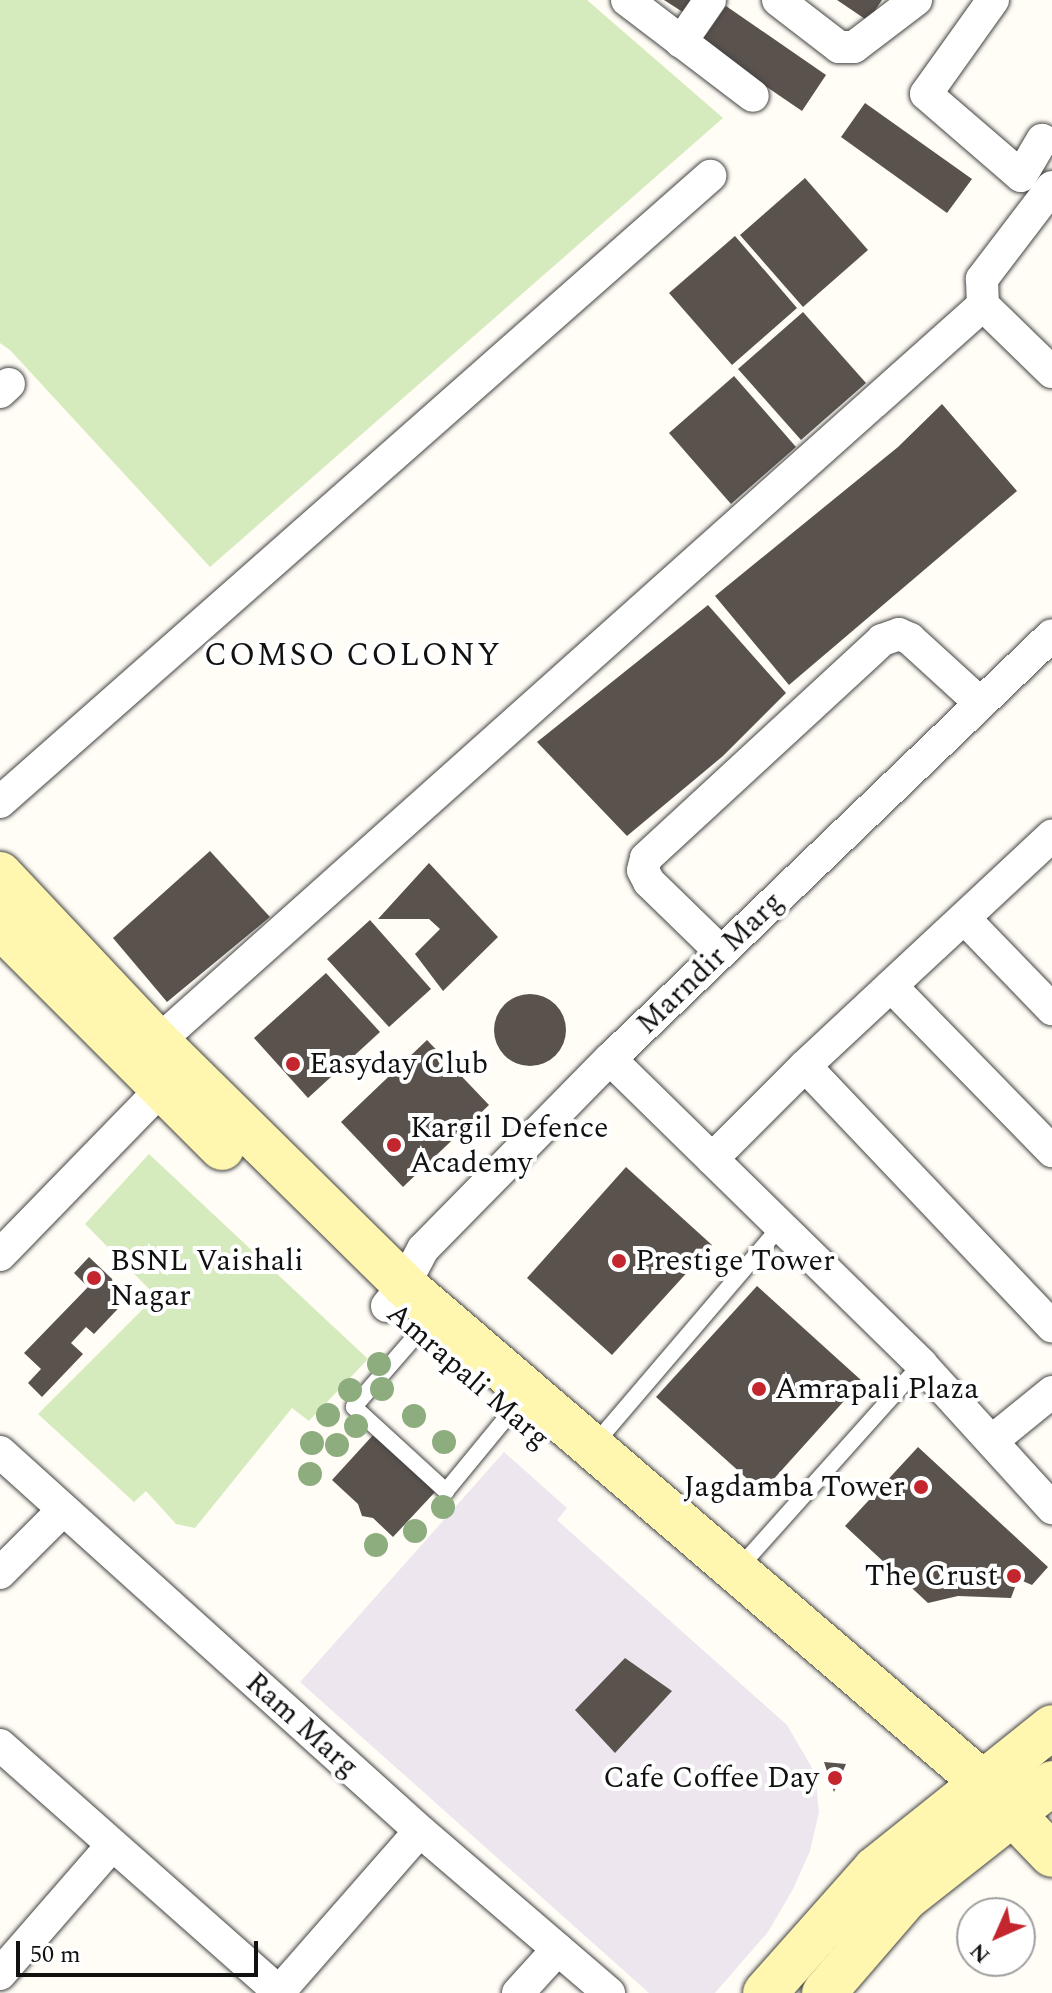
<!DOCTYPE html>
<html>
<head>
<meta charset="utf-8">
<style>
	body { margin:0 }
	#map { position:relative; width:1052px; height:1993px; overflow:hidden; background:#fffdf5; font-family:Spectral,serif }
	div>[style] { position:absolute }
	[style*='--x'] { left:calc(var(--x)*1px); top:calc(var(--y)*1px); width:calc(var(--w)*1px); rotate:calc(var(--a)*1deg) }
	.industrial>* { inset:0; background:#eee6ef }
	.green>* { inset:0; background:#d5ebbd }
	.building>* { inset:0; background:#5a524d }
	.round { border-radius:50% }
	.roads { filter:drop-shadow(0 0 2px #444) drop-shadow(0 0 2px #444) }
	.lane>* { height:16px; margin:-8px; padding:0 8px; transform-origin:8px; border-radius:8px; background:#fff }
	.street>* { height:32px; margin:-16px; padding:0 16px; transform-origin:16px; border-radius:16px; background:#fff }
	.secondary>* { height:44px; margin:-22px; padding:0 22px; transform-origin:22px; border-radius:22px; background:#fff6b0 }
	.trees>* { width:24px; height:24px; margin:-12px; border-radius:50%; background:#8dad7f }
	.dots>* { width:22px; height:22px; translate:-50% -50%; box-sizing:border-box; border:4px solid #fff; border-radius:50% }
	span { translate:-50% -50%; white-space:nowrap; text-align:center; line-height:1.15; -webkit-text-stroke:8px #fff; paint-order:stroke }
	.street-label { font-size:30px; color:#111 }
	.poi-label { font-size:30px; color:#111 }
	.left { translate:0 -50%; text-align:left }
	.right { translate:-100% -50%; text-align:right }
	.neighbourhood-label { font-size:32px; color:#111; letter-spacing:2px }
	.north { position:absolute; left:956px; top:1897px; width:80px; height:80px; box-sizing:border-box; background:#fff; border:2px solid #a0a0a0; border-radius:50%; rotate:225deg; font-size:22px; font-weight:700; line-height:32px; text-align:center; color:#111 }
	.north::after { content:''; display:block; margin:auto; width:28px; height:36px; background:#c4262e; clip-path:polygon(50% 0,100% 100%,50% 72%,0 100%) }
	.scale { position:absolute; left:16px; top:1941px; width:242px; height:36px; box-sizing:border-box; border:4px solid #111; border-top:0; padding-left:10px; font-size:24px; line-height:28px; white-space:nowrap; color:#111; -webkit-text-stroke:6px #fff; paint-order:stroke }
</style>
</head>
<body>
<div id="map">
	<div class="industrial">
		<div style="clip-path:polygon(504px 1452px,567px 1508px,557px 1520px,787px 1725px,815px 1773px,819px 1812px,810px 1851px,793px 1889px,768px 1932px,715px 1993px,649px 1993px,300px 1682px)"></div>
	</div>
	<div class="green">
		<div style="clip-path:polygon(0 0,587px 0,723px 118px,210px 567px,10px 350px,0 343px)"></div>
		<div style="clip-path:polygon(149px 1154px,368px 1359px,309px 1421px,292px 1408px,195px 1528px,176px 1524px,146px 1491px,134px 1502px,38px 1414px,156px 1296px,85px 1224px)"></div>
	</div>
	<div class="building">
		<div style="clip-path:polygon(664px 0,699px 0,689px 16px)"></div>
		<div style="clip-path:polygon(837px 0,882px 0,868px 21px)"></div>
		<div style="clip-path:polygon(726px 6px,826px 75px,802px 111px,701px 42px)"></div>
		<div style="clip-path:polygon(865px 103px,972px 179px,947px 213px,841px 137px)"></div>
		<div style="clip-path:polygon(805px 178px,868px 250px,803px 307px,740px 235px)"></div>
		<div style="clip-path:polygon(735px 236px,797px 308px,732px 365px,669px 293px)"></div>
		<div style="clip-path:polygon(803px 312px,866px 383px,801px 440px,738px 369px)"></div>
		<div style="clip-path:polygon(734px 376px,796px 447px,731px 504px,669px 433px)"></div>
		<div style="clip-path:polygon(942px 404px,1017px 491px,789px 685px,715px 596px,898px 447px)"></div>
		<div style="clip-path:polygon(708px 605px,786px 693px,723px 756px,627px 836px,537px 742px)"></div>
		<div style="clip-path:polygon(210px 851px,270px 917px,167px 1002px,113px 938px)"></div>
		<div style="clip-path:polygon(429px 863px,498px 937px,443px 991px,415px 954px,440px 929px,429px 919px,378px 919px)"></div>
		<div style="clip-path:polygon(370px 920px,431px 989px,389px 1027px,327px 959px)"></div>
		<div style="clip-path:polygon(326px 973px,380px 1032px,308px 1098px,254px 1038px)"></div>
		<div class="round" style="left:494px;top:994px;width:72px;height:72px"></div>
		<div style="clip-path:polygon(427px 1040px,489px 1105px,403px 1187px,341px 1122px)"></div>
		<div style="clip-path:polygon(626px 1167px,712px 1245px,612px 1355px,527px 1278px)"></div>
		<div style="clip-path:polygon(89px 1257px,130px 1296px,94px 1334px,86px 1327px,71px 1343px,83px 1354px,42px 1397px,28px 1383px,41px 1369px,24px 1353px,88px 1287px,74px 1273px)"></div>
		<div style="clip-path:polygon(757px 1286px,862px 1381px,762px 1492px,656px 1397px)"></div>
		<div style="clip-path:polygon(374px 1434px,435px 1492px,393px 1537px,373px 1518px,362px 1516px,358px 1504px,332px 1480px)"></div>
		<div style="clip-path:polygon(918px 1447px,1048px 1567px,1032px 1585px,1018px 1579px,1011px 1598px,958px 1596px,928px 1603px,845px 1526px)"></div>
		<div style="clip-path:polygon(625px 1658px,672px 1691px,615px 1753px,575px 1710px)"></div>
		<div style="clip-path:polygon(824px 1762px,846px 1764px,834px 1792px)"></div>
	</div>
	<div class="roads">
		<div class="lane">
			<div style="--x:418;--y:1333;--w:98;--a:130.9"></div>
			<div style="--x:354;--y:1407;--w:125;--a:42.4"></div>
			<div style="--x:446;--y:1491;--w:101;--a:-50.6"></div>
			<div style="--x:593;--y:1446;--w:288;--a:-49.5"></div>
			<div style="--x:738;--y:1569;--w:275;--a:-48.2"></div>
		</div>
		<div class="street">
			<div style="--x:627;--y:0;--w:158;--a:37.3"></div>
			<div style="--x:778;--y:0;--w:77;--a:37.6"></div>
			<div style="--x:839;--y:47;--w:15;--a:0"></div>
			<div style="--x:854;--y:47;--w:78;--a:-37.2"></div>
			<div style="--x:993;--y:0;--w:115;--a:125.5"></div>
			<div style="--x:926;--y:94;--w:125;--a:40.8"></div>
			<div style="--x:1021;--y:176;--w:42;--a:-59.7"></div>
			<div style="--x:681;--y:42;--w:51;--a:-55.4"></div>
			<div style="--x:1052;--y:187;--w:116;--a:127.3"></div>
			<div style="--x:982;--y:279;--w:26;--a:88"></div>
			<div style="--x:983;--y:305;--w:96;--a:44.2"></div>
			<div style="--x:0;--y:392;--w:12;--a:-42"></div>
			<div style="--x:0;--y:802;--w:947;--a:-41.4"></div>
			<div style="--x:964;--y:918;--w:127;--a:46"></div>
			<div style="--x:721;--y:952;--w:100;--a:-135.8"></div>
			<div style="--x:649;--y:882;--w:13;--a:-117"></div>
			<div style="--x:643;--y:870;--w:12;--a:-76"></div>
			<div style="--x:646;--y:858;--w:321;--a:-42.7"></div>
			<div style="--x:882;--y:640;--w:18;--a:-19"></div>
			<div style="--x:899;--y:634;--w:12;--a:24"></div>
			<div style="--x:910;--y:639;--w:95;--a:42.4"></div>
			<div style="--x:891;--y:986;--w:231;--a:45.7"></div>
			<div style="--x:143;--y:1055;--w:1126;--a:-41.76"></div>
			<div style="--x:610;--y:1059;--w:436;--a:44.4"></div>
			<div style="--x:921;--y:1364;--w:195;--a:47.7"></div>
			<div style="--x:805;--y:1066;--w:359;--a:46.5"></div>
			<div style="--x:712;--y:1159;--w:132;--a:-45"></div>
			<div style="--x:805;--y:1066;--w:338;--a:-43"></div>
			<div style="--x:0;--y:1255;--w:255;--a:-45.8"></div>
			<div style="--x:387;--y:1306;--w:27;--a:-51"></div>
			<div style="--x:404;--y:1285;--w:41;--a:-62.2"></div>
			<div style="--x:423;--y:1249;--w:267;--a:-45.5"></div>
			<div style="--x:610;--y:1059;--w:612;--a:-43.81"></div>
			<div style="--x:993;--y:1440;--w:76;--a:-39.1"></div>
			<div style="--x:0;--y:1452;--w:566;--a:42.06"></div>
			<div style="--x:420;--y:1831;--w:249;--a:40.6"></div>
			<div style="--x:0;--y:1573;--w:89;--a:-45"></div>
			<div style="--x:0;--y:1745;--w:373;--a:41.5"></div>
			<div style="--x:0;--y:1974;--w:171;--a:-49"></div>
			<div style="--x:278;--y:1993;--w:215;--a:-48.8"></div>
			<div style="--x:518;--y:1993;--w:59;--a:-47.7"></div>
		</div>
		<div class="secondary">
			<div style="--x:0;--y:874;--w:229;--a:46.8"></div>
			<div style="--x:157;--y:1041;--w:347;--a:44.6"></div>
			<div style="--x:404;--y:1285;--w:762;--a:40.69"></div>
			<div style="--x:982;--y:1782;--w:101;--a:46.2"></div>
			<div style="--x:0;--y:926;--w:314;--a:45"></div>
			<div style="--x:765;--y:1993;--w:166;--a:-48.4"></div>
			<div style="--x:875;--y:1869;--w:227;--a:-38.7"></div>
			<div style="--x:824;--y:1993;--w:125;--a:-49.2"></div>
			<div style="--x:906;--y:1898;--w:186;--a:-38.2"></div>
		</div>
	</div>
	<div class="trees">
		<div style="left:379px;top:1364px"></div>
		<div style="left:382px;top:1389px"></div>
		<div style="left:350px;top:1390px"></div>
		<div style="left:328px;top:1415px"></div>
		<div style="left:414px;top:1416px"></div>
		<div style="left:356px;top:1426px"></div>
		<div style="left:444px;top:1442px"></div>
		<div style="left:312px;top:1443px"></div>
		<div style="left:337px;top:1445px"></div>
		<div style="left:310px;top:1474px"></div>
		<div style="left:443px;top:1507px"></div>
		<div style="left:415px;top:1531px"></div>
		<div style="left:376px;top:1545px"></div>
	</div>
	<div class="dots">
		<div style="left:293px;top:1064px;background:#c4262e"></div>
		<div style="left:394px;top:1145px;background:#c4262e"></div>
		<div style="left:619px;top:1261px;background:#c4262e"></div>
		<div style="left:94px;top:1278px;background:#c4262e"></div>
		<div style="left:759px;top:1389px;background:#c4262e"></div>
		<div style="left:921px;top:1487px;background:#c4262e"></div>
		<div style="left:1014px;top:1576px;background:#c4262e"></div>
		<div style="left:835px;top:1778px;background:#c4262e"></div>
	</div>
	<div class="street-label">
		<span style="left:710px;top:963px;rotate:-44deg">Marndir Marg</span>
		<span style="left:468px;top:1376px;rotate:41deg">Amrapali Marg</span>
		<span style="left:302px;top:1725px;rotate:42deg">Ram Marg</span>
	</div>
	<div class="poi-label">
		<span class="left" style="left:309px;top:1064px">Easyday Club</span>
		<span class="left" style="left:410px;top:1145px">Kargil Defence<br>Academy</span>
		<span class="left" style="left:110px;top:1278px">BSNL Vaishali<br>Nagar</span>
		<span class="left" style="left:635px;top:1261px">Prestige Tower</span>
		<span class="left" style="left:775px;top:1389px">Amrapali Plaza</span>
		<span class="right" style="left:905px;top:1487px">Jagdamba Tower</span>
		<span class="right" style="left:998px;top:1576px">The Crust</span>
		<span class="right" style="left:819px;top:1778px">Cafe Coffee Day</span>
	</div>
	<div class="neighbourhood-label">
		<span style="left:353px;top:656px">COMSO COLONY</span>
	</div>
	<div class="north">N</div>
	<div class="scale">50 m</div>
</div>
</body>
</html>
